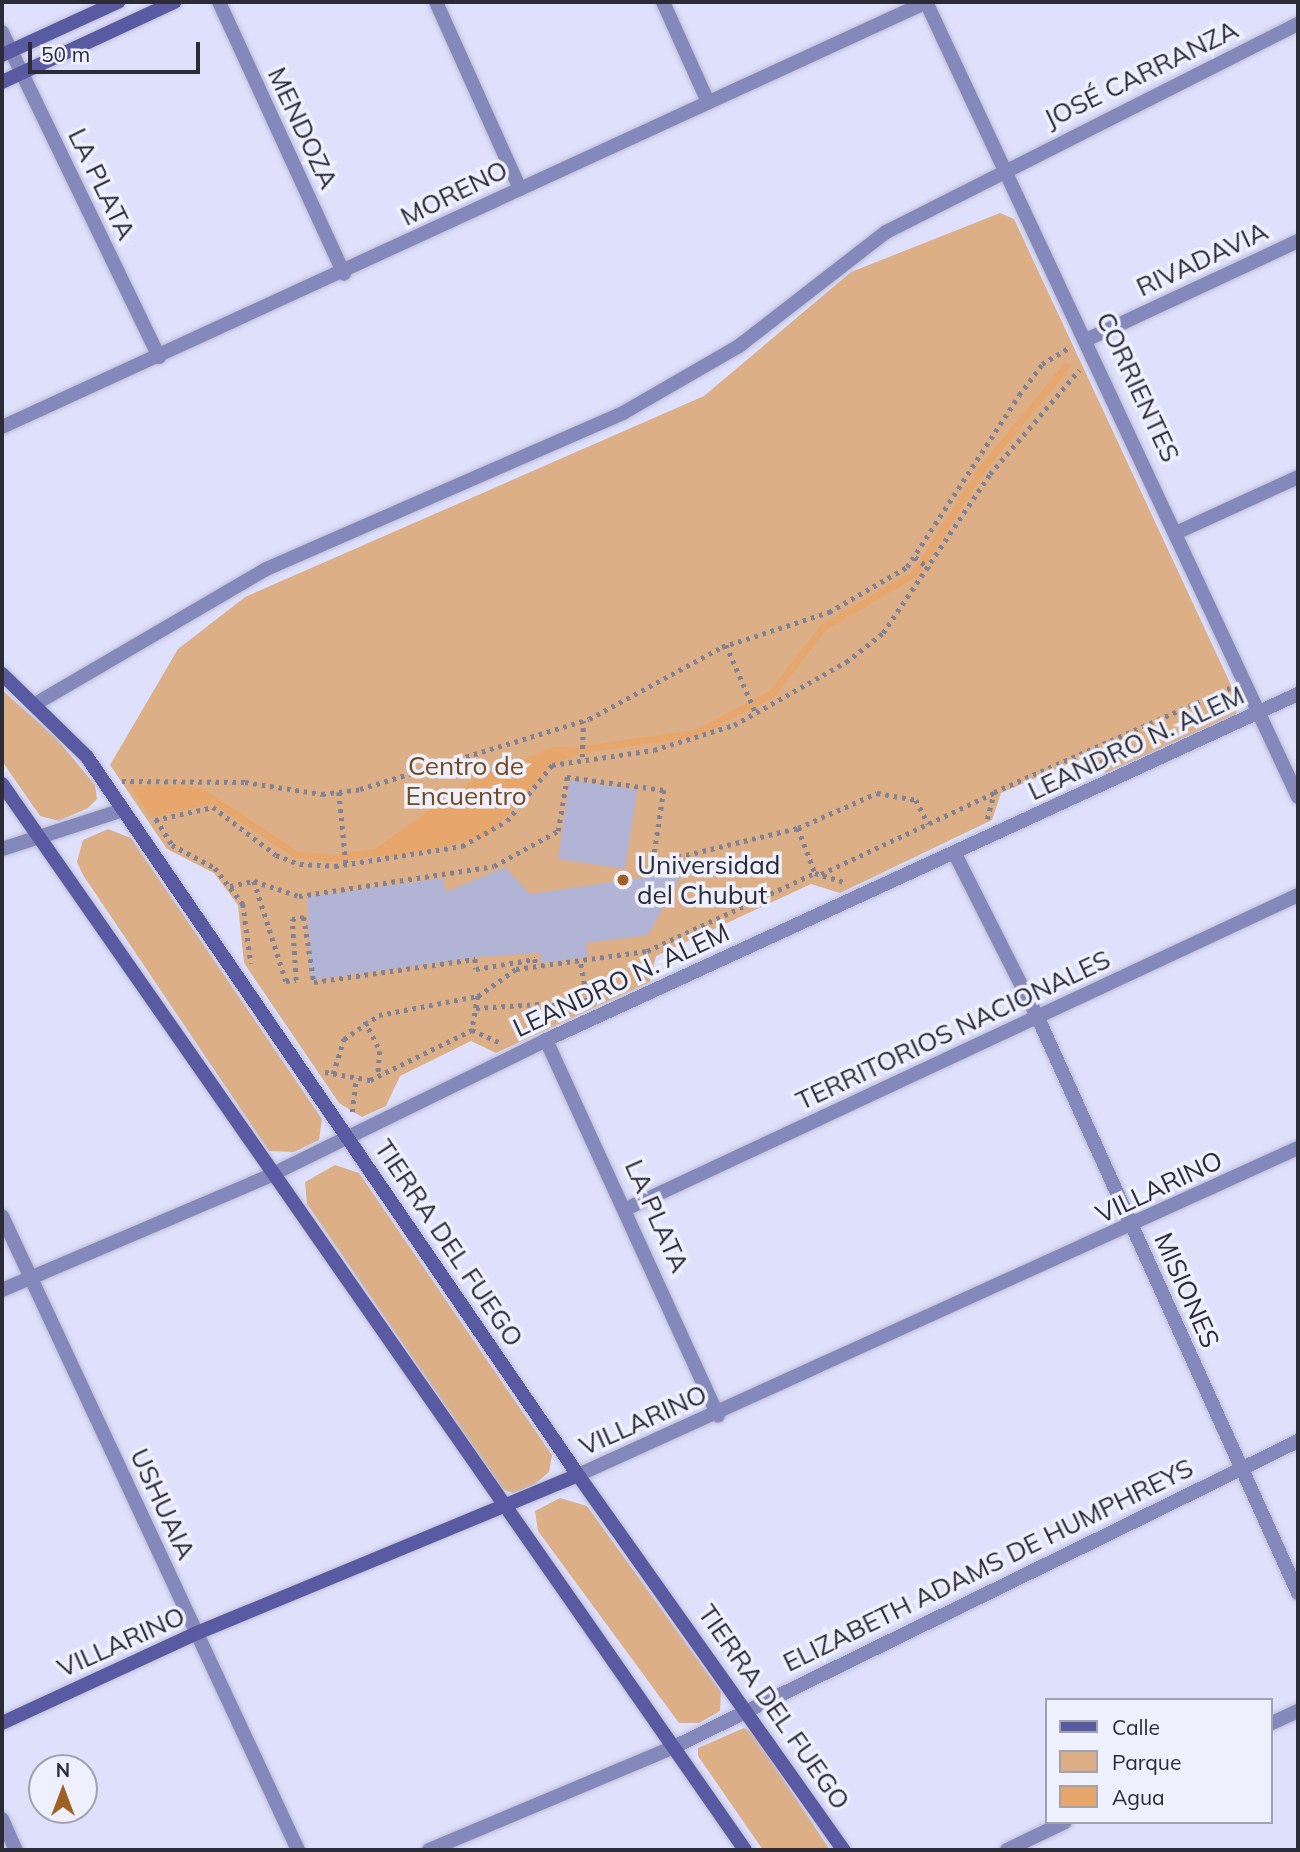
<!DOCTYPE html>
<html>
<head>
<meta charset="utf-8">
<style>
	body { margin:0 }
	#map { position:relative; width:1300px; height:1852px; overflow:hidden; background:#dfe1fc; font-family:Mulish,sans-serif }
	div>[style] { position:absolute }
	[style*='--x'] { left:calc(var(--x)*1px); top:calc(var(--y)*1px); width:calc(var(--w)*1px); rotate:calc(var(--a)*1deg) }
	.green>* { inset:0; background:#dcaf87 }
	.water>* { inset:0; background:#e7a66c }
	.stream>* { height:7px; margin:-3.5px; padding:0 3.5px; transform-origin:3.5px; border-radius:3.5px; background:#e7a66c }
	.building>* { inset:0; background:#b1b4d4 }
	.path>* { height:4.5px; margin-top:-2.25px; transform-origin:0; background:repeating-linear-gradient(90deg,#818295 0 3.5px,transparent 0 8.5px) }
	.roads { filter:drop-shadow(0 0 2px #bbbdd5) drop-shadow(0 0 2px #bbbdd5) }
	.street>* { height:14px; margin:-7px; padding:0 7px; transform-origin:7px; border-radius:7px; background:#8588ba }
	.secondary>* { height:14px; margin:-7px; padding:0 7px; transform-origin:7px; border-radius:7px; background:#5a5aa3 }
	.dots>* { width:19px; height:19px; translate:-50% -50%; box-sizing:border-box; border:4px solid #eef0fd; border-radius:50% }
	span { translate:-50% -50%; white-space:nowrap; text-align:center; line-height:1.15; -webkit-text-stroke:7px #eef0fd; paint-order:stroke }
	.street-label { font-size:26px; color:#2b2c38 }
	.park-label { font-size:26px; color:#74491e }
	.poi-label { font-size:26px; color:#2b2c38 }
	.left { translate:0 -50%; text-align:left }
	.frame { position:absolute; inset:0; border:4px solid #2b2c38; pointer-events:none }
	.legend { position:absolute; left:1045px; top:1698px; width:228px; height:126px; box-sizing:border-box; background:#eef0fd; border:2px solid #a0a2ae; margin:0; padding:9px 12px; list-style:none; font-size:21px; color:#2b2c38 }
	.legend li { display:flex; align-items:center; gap:14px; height:35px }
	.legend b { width:35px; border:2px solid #a0a2ae }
	.north { position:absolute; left:28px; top:1754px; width:70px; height:70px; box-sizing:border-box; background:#eef0fd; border:2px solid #a0a2ae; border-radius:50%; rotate:0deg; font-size:19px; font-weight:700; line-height:28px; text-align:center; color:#2b2c38 }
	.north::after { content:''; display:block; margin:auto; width:24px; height:32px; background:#9d6123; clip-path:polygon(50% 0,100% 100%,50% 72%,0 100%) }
	.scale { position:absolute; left:28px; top:42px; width:172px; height:32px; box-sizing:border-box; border:4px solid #2b2c38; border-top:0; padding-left:9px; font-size:21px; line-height:24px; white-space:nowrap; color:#2b2c38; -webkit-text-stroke:5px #eef0fd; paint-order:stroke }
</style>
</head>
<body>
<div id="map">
	<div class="green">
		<div style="clip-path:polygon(1000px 213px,1014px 219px,1238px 700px,1236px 715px,1106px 773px,1080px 759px,1001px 793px,992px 820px,840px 893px,811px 884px,656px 956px,650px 982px,496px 1053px,471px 1041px,400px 1076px,386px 1106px,362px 1117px,339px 1103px,244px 963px,238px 905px,214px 873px,167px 849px,110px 765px,178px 649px,245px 597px,704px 396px,851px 272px)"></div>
		<div style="clip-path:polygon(2px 690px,56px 738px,95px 785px,97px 799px,88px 808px,59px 821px,40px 816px,2px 761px)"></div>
		<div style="clip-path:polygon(108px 829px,131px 838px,322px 1119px,319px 1140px,294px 1152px,269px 1151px,83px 875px,77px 862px,83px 840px)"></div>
		<div style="clip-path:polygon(335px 1165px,359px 1173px,552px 1455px,549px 1472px,535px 1484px,514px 1493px,503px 1490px,307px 1204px,305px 1182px)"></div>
		<div style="clip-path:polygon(560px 1498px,587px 1506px,721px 1692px,720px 1711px,699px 1723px,679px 1723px,538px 1531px,535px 1511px)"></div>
		<div style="clip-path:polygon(744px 1728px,752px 1732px,830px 1850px,763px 1850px,698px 1756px,698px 1748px)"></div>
	</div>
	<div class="water">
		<div style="clip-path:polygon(554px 747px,592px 748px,552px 765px,487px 837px,392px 857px,367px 854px,476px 778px)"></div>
		<div style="clip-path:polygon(129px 785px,183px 785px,206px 790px,221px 802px,151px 817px)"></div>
	</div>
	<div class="stream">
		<div style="--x:584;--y:749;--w:112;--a:-8.2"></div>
		<div style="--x:695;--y:733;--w:85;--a:-27.2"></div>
		<div style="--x:771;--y:694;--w:86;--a:-52.1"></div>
		<div style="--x:824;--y:626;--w:105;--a:-30.2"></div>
		<div style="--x:915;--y:573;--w:125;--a:-57.5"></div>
		<div style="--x:982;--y:468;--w:132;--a:-50.5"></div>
		<div style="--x:213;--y:799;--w:99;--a:33.9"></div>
		<div style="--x:295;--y:854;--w:36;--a:6"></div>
		<div style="--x:331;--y:858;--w:45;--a:-7.6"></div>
	</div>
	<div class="building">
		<div style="clip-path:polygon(570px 780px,637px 790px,625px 869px,558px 859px)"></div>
		<div style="clip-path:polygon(505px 867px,530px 894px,683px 872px,648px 935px,586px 943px,588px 957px,541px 963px,540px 953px,478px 957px,311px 980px,307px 897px,443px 878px,446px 892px)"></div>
	</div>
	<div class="path">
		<div style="--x:915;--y:557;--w:19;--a:39"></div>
		<div style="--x:726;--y:645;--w:74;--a:66.2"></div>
		<div style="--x:1085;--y:753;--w:22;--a:27"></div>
		<div style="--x:582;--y:757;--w:36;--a:-88"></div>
		<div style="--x:122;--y:781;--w:123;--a:0.5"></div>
		<div style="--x:245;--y:782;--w:78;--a:8.9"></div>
		<div style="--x:322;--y:794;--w:38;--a:-7"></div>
		<div style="--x:360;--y:789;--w:239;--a:-17"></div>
		<div style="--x:589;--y:719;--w:151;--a:-28.4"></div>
		<div style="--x:722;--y:647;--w:113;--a:-18.1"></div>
		<div style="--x:829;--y:612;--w:90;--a:-30"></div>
		<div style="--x:907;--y:567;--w:205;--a:-56.9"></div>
		<div style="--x:1019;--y:395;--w:39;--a:-53"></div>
		<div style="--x:1042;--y:364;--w:31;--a:-31"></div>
		<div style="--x:339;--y:792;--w:72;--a:84.4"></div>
		<div style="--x:156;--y:819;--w:31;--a:58"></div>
		<div style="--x:172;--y:845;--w:49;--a:28.1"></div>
		<div style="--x:215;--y:868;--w:46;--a:52.1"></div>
		<div style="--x:243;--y:904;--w:60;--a:82.3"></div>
		<div style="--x:987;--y:819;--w:28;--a:-75"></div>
		<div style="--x:994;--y:792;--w:258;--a:-23.8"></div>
		<div style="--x:155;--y:820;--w:59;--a:-12.6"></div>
		<div style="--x:213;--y:807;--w:79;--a:37.3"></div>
		<div style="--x:276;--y:855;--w:26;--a:21"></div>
		<div style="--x:300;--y:864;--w:35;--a:3"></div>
		<div style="--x:335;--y:866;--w:129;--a:-8.9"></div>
		<div style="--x:462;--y:846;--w:51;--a:-29.1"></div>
		<div style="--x:507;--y:821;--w:72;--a:-51.2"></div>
		<div style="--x:552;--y:765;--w:103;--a:-8.4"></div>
		<div style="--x:654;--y:750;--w:84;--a:-17.4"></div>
		<div style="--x:734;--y:725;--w:129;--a:-29.4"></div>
		<div style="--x:846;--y:662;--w:47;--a:-38.1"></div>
		<div style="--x:883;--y:633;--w:192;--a:-56.1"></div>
		<div style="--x:990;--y:474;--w:137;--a:-49.4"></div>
		<div style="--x:798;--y:828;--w:86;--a:-23.9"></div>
		<div style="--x:877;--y:793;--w:40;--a:10"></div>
		<div style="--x:916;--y:800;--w:27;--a:63"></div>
		<div style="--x:821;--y:874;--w:191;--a:-25.1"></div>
		<div style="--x:254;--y:881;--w:105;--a:72.3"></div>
		<div style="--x:286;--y:981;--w:10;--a:-6"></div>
		<div style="--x:296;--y:980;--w:61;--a:-93.8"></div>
		<div style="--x:292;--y:919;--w:12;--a:-9"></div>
		<div style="--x:304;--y:917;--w:66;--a:81.3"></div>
		<div style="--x:314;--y:982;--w:163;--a:-8.1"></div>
		<div style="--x:475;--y:959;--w:10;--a:84"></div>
		<div style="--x:476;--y:969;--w:60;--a:-9.6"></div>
		<div style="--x:535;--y:959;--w:8;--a:83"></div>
		<div style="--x:230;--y:886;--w:25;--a:-12"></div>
		<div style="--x:254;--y:881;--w:47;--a:18.4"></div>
		<div style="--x:299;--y:896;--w:197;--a:-8.7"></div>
		<div style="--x:494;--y:866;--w:73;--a:-28.7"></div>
		<div style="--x:558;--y:831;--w:55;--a:-80.5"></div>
		<div style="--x:567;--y:777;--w:98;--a:7.6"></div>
		<div style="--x:664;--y:790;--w:74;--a:98.6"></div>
		<div style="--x:653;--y:863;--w:149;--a:-13.6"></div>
		<div style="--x:798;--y:828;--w:48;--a:69.3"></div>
		<div style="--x:640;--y:976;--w:26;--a:-74"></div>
		<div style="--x:647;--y:951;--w:185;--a:-24.9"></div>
		<div style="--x:815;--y:873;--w:31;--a:17"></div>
		<div style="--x:478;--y:996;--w:47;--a:-35.4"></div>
		<div style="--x:516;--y:969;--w:132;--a:-7.8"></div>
		<div style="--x:476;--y:1008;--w:111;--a:-3.6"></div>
		<div style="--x:587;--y:1001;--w:41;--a:-99.9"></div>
		<div style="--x:365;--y:1021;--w:34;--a:63"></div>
		<div style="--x:380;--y:1051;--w:24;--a:95"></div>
		<div style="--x:325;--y:1072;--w:46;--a:10.1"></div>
		<div style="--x:370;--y:1080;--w:114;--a:-26.1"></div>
		<div style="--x:472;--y:1030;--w:30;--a:24"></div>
		<div style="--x:333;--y:1074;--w:37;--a:-73"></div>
		<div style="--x:344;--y:1039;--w:42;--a:-34.4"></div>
		<div style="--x:379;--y:1015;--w:101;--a:-10.9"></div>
		<div style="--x:478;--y:996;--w:35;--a:100"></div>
		<div style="--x:352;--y:1112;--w:34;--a:-83"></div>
	</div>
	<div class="roads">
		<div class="street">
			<div style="--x:219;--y:2;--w:299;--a:65.3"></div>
			<div style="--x:436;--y:2;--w:205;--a:65.8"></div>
			<div style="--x:663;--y:2;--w:110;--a:65.8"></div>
			<div style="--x:926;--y:2;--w:878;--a:64.92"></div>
			<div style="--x:2;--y:32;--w:361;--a:64.2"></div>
			<div style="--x:1088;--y:339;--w:232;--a:-25"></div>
			<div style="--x:2;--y:427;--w:1018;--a:-24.68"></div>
			<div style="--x:1178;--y:532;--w:132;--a:-24.6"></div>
			<div style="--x:37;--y:703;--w:265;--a:-30.3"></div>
			<div style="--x:266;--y:569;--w:390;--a:-23.6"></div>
			<div style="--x:623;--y:413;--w:134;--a:-30"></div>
			<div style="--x:739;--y:346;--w:186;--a:-37.8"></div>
			<div style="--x:886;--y:232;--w:462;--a:-26.8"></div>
			<div style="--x:2;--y:849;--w:127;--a:-17.9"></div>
			<div style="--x:956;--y:856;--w:182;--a:63.2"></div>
			<div style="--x:1038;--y:1018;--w:631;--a:65.67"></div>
			<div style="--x:546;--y:1040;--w:413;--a:65.4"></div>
			<div style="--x:628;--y:1208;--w:740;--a:-25.04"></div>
			<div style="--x:2;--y:1216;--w:700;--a:64.97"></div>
			<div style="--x:2;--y:1290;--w:293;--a:-23.1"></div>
			<div style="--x:271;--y:1175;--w:306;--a:-26.1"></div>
			<div style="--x:546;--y:1040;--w:828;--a:-24.71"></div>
			<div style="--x:578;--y:1475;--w:791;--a:-24.43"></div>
			<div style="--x:1270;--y:1724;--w:31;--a:-25"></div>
			<div style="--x:2;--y:1819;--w:34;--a:66"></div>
			<div style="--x:429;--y:1850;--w:266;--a:-22.8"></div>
			<div style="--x:674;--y:1747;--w:695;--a:-26.12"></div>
			<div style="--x:1007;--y:1850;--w:64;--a:-25.8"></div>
		</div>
		<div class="secondary">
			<div style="--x:2;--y:55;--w:128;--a:-24.6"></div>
			<div style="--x:2;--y:82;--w:190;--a:-24.9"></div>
			<div style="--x:2;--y:674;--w:119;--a:44.3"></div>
			<div style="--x:87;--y:757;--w:870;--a:55.63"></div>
			<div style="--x:578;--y:1475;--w:460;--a:54.7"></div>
			<div style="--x:2;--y:784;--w:1299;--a:55.12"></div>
			<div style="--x:2;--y:1723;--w:215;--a:-24.8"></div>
			<div style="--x:197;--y:1633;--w:412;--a:-22.5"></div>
		</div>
	</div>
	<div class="dots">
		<div style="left:623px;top:880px;background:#9d6123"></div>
	</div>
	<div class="street-label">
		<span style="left:1141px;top:74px;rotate:-26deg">JOSÉ CARRANZA</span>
		<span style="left:303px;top:128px;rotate:65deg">MENDOZA</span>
		<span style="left:102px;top:184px;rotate:64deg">LA PLATA</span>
		<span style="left:454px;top:193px;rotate:-26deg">MORENO</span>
		<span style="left:1202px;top:259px;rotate:-25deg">RIVADAVIA</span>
		<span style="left:1138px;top:387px;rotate:65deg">CORRIENTES</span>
		<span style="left:1136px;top:743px;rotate:-25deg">LEANDRO N. ALEM</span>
		<span style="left:621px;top:980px;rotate:-25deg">LEANDRO N. ALEM</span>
		<span style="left:953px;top:1030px;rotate:-25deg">TERRITORIOS NACIONALES</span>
		<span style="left:1159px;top:1187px;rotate:-25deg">VILLARINO</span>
		<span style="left:657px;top:1216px;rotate:66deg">LA PLATA</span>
		<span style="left:449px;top:1243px;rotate:56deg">TIERRA DEL FUEGO</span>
		<span style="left:1187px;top:1290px;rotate:66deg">MISIONES</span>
		<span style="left:643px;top:1420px;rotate:-24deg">VILLARINO</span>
		<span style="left:163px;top:1504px;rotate:65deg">USHUAIA</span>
		<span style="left:988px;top:1565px;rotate:-26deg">ELIZABETH ADAMS DE HUMPHREYS</span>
		<span style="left:121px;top:1642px;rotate:-24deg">VILLARINO</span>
		<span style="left:774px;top:1707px;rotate:55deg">TIERRA DEL FUEGO</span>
	</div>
	<div class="park-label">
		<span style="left:466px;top:781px">Centro de<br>Encuentro</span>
	</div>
	<div class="poi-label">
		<span class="left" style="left:637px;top:880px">Universidad<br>del Chubut</span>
	</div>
	<div class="frame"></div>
	<ul class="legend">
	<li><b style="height:9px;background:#5a5aa3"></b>Calle</li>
	<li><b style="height:19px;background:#dcaf87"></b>Parque</li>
	<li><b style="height:19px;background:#e7a66c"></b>Agua</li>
	</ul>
	<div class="north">N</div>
	<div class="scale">50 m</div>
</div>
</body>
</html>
